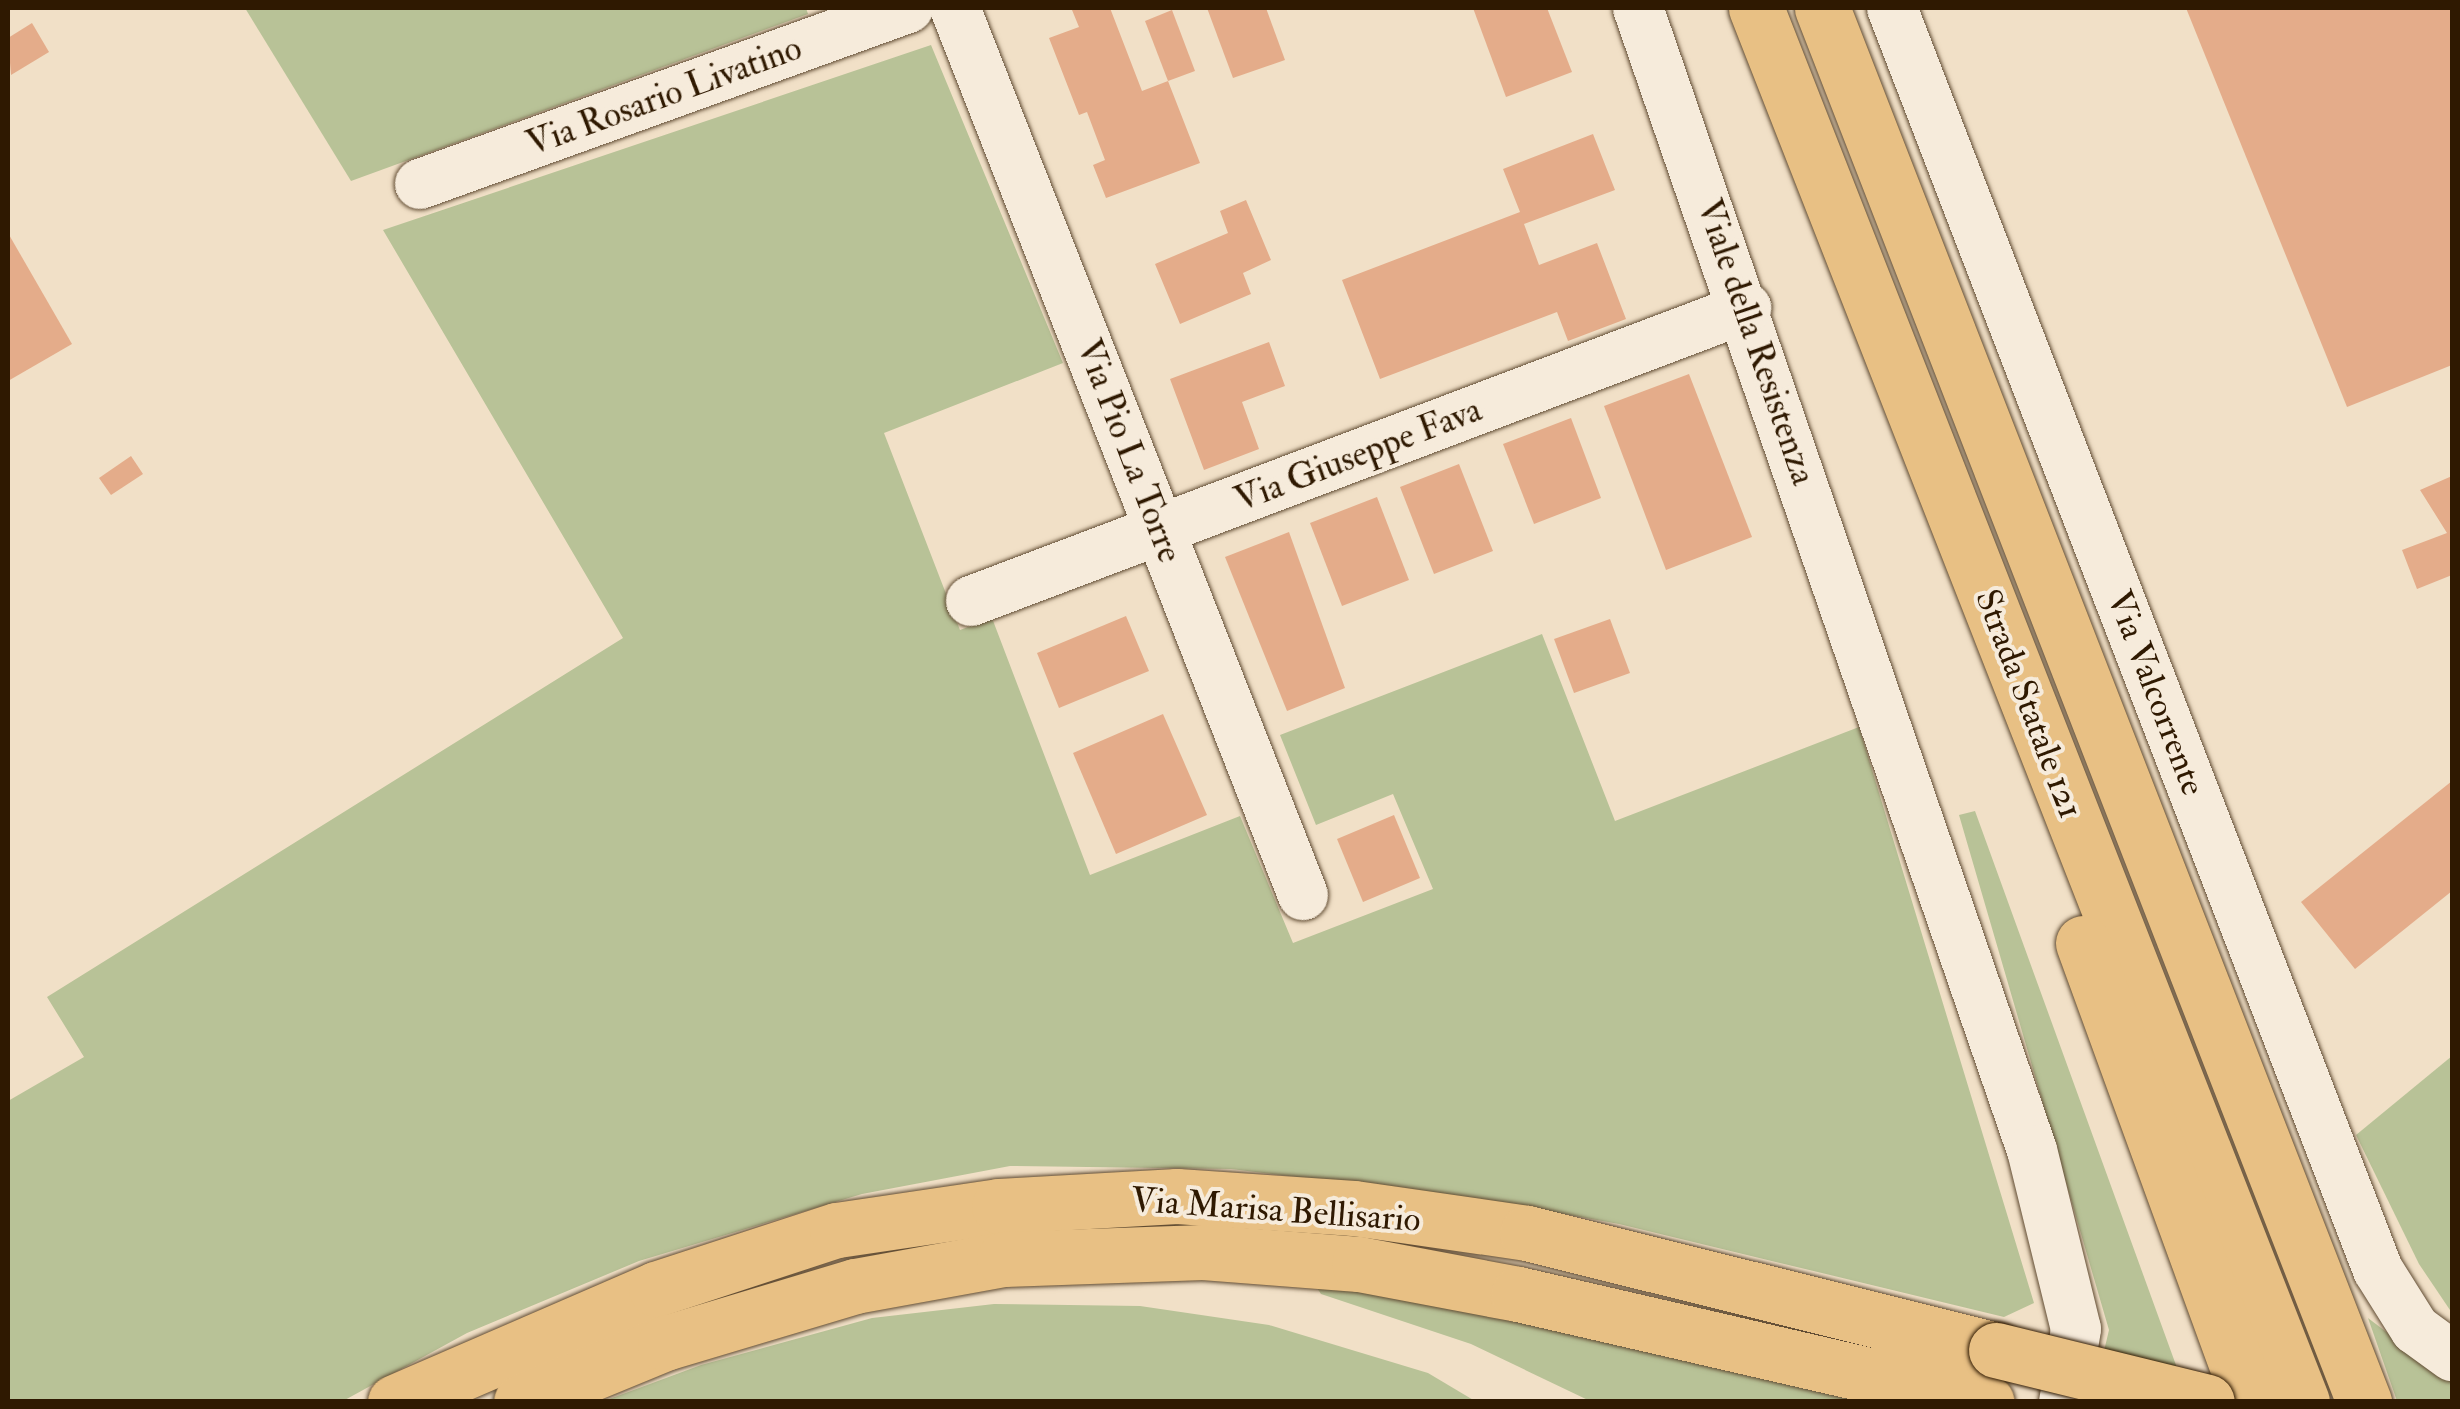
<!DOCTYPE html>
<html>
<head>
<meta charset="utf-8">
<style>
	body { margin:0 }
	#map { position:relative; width:2460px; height:1409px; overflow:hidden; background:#f1e0c7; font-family:"IM FELL Double Pica",serif }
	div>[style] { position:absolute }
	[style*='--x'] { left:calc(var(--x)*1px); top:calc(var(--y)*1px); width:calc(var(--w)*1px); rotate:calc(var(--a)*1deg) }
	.green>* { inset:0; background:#b8c297 }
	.building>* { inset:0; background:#e4ac8a }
	.roads { filter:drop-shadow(0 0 2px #604b32) drop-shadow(0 0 2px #604b32) }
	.minor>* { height:50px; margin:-25px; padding:0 25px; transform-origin:25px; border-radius:25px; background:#f6ebdb }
	.major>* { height:55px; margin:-27.5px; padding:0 27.5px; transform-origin:27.5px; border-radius:27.5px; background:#e8c084 }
	.bridges { filter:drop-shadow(0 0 2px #2f1901) drop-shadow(0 0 2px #2f1901) }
	.major-bridge>* { height:55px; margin:-27.5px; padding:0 27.5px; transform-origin:27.5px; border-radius:27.5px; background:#e8c084 }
	span { translate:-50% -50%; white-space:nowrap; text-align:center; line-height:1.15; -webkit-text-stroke:8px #f6ebdb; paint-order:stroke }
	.street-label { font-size:35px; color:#2f1901 }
	.frame { position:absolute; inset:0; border:10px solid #2f1901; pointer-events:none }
</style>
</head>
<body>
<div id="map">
	<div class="green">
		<div style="clip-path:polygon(245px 8px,806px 8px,808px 14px,351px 181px)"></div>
		<div style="clip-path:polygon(931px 45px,1063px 363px,884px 433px,960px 630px,992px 618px,1090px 875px,1240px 816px,1293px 943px,1433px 889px,1393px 794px,1316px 825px,1280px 735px,1542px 634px,1615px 821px,1859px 727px,2034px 1303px,2004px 1317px,1619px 1224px,1487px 1200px,1231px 1169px,1010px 1166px,862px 1194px,639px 1261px,467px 1333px,343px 1401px,8px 1401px,8px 1101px,84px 1057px,47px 997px,623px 638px,383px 230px)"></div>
		<div style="clip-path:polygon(1975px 811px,2189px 1401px,2092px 1401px,2109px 1330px,1959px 815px)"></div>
		<div style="clip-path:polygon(2452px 1056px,2452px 1313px,2419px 1264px,2356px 1135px)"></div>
		<div style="clip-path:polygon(1313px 1282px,1441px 1297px,1890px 1401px,1590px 1401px,1471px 1344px,1321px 1294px)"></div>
		<div style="clip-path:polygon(994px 1304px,1140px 1306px,1269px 1325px,1428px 1373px,1475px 1401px,604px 1401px,701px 1365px,872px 1318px)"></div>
		<div style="clip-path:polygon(2368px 1318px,2452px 1382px,2452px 1401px,2397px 1401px)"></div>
	</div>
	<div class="building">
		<div style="clip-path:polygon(1110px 8px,1142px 91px,1168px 81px,1200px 163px,1106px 198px,1093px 165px,1105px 160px,1087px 112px,1079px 115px,1049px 38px,1079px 27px,1072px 10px)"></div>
		<div style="clip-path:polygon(1207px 8px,1266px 8px,1285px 60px,1233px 78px)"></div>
		<div style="clip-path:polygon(1473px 8px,1547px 8px,1572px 72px,1506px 97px)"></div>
		<div style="clip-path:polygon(2186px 8px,2452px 8px,2452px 365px,2347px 407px)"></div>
		<div style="clip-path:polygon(1172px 10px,1195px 71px,1168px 81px,1145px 21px)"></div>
		<div style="clip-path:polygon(32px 23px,49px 52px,11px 75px,8px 38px)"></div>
		<div style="clip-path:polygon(1593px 134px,1615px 190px,1524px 224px,1539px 265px,1597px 243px,1626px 319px,1568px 341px,1557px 312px,1380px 379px,1342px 280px,1520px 212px,1503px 169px)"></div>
		<div style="clip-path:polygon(1246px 200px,1271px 260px,1243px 273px,1251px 294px,1180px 324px,1155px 264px,1228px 233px,1220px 211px)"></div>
		<div style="clip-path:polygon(8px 233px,72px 344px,8px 381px)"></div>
		<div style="clip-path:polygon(1269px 342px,1285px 386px,1242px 402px,1259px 449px,1204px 470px,1170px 379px)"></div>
		<div style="clip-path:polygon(1689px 374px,1752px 537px,1666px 570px,1604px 406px)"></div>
		<div style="clip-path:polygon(1571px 418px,1601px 498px,1534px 524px,1503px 444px)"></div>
		<div style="clip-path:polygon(131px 456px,143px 474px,111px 495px,99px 478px)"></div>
		<div style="clip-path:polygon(1459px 464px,1493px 551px,1434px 574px,1400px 487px)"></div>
		<div style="clip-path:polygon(2452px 476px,2452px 575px,2417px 589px,2402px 550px,2447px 533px,2420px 490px)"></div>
		<div style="clip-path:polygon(1377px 497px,1409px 580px,1342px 606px,1310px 523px)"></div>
		<div style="clip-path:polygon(1289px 532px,1345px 688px,1287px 711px,1225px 557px)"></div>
		<div style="clip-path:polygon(1126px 616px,1149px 671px,1059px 708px,1037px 653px)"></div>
		<div style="clip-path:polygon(1610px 619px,1630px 673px,1574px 693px,1554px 639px)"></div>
		<div style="clip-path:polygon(1163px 714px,1207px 815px,1116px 854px,1073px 753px)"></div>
		<div style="clip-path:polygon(2452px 781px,2452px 891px,2355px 969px,2301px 902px)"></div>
		<div style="clip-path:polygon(1394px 815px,1420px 878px,1363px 902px,1337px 839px)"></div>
	</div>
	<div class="roads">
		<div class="minor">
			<div style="--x:955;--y:8;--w:953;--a:68.58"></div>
			<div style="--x:1638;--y:8;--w:1208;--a:70.97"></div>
			<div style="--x:2032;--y:1150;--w:184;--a:76.2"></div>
			<div style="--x:2076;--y:1329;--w:74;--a:99.3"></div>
			<div style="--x:1892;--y:8;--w:1352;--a:68.94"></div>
			<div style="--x:2378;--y:1270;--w:70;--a:57.9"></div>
			<div style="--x:2415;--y:1329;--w:46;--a:36.1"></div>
			<div style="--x:420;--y:184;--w:519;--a:-19.83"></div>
			<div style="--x:971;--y:601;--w:829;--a:-20.71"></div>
		</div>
		<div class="major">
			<div style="--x:1756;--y:8;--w:1497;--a:68.61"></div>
			<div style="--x:1822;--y:8;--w:1496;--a:68.75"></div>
			<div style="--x:2083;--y:943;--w:488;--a:70"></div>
			<div style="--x:395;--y:1402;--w:284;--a:-23.4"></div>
			<div style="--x:656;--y:1289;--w:190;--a:-18.1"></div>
			<div style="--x:837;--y:1230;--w:164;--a:-8.4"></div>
			<div style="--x:999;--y:1206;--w:178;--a:-3.2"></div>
			<div style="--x:1177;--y:1196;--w:177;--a:3.9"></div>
			<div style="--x:1354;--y:1208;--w:175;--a:8.2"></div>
			<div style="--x:1527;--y:1233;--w:483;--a:14"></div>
			<div style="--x:521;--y:1402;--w:156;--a:-22.3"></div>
			<div style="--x:665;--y:1343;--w:198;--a:-16.7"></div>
			<div style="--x:855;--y:1286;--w:151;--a:-10.3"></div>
			<div style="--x:1004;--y:1259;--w:199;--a:-2"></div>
			<div style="--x:1203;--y:1252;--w:156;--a:4.4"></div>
			<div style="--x:1359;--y:1264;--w:162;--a:10.7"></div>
			<div style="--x:1518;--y:1294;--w:481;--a:13"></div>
		</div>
	</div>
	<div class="bridges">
		<div class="major-bridge">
			<div style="--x:1996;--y:1350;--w:217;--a:13.8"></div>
		</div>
	</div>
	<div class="street-label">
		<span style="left:664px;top:96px;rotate:-20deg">Via Rosario Livatino</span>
		<span style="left:1756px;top:342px;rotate:71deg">Viale della Resistenza</span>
		<span style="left:1129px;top:451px;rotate:69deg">Via Pio La Torre</span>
		<span style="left:1358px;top:455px;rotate:-21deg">Via Giuseppe Fava</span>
		<span style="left:2156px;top:693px;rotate:69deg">Via Valcorrente</span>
		<span style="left:2029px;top:704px;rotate:69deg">Strada Statale 121</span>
		<span style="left:1276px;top:1210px;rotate:4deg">Via Marisa Bellisario</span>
	</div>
	<div class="frame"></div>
</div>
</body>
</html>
